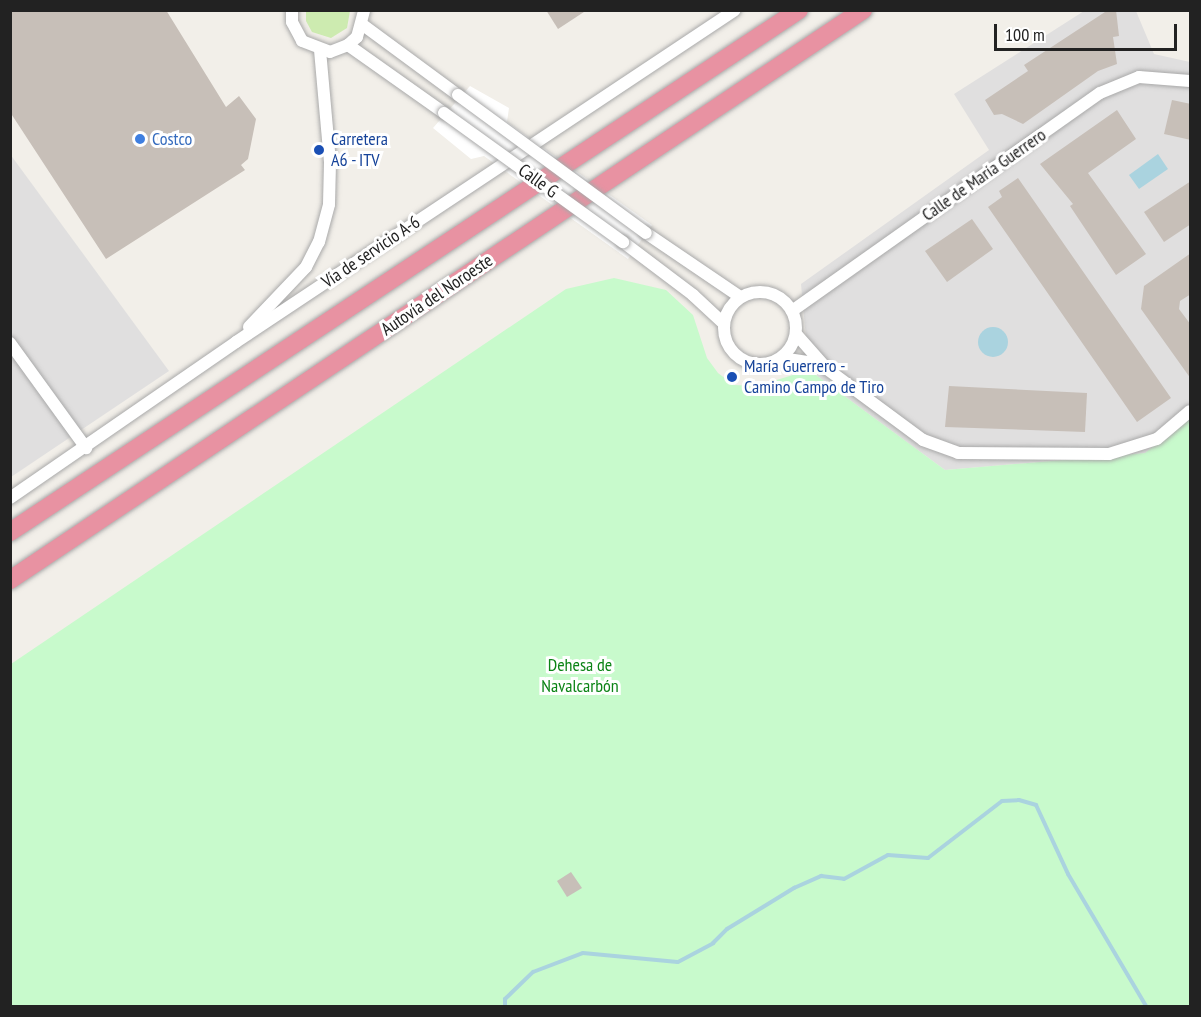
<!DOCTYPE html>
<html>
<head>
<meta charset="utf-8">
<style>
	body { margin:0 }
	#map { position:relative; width:1201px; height:1017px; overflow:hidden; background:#f2efe9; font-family:"PT Sans Narrow",sans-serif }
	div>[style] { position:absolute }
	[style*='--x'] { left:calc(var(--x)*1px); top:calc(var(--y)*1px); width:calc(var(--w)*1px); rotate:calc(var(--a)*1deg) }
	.residential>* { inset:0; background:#e0dfdf }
	.grass>* { inset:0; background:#cdebb0 }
	.park>* { inset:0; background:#c8facc }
	.water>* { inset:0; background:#aad3df }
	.round { border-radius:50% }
	.pier>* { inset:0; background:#fff }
	.stream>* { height:4px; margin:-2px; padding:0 2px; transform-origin:2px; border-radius:2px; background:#aad3df }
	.building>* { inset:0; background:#c7bfb8 }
	.roads { filter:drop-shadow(0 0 2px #a9a9a9) drop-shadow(0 0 2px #a9a9a9) }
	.minor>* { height:12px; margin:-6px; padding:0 6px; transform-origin:6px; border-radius:6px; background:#fff }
	.minor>.ring { margin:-6px; padding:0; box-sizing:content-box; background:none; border:12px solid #fff; border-radius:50% }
	.highway>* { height:18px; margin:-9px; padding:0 9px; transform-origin:9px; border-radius:9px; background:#e892a2 }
	.bridges { filter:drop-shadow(0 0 2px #a9a9a9) drop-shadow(0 0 2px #a9a9a9) }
	.minor-bridge>* { height:12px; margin:-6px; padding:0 6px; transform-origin:6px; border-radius:6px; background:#fff }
	.dots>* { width:16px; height:16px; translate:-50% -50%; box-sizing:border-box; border:3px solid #fff; border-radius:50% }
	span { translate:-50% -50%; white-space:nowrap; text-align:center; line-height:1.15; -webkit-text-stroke:6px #fff; paint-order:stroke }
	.shop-label { font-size:18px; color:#366cbe }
	.left { translate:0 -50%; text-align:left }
	.transit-label { font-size:18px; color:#164399 }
	.street-label { font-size:18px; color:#222 }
	.park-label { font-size:18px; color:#0c8416 }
	.frame { position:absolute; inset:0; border:12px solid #222; pointer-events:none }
	.scale { position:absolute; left:994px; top:24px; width:183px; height:27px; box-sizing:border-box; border:3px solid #222; border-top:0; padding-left:8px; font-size:18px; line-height:21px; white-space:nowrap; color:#222; -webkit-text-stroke:4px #fff; paint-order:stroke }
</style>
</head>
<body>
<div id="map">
	<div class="residential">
		<div style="clip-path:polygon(1084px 11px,1136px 11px,1154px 54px,1190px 62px,1190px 417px,1146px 453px,945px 470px,809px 370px,801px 284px,989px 150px,954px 94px)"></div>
		<div style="clip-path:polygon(10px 154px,169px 371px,11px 477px,10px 477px)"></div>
	</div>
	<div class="grass">
		<div style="clip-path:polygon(350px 11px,347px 28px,331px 38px,312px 32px,306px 21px,306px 11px)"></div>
	</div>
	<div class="park">
		<div style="clip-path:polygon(614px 278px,666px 290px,693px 315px,707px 358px,718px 373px,734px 385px,757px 386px,809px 370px,945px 470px,1145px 453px,1190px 417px,1190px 1006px,11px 1006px,11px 664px,566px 289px)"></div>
	</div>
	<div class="water">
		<div style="clip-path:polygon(1158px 154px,1168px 169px,1139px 189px,1129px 175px)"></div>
		<div class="round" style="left:978px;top:327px;width:30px;height:30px"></div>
	</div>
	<div class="pier">
		<div style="clip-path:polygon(470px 86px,509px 108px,507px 122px,652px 225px,628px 259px,484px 156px,471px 159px,433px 128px)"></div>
	</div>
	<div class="stream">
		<div style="--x:505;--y:1006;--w:7;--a:-90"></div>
		<div style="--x:505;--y:999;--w:39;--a:-44"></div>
		<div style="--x:533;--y:972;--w:53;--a:-20.8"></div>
		<div style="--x:583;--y:953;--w:95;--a:5.4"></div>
		<div style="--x:678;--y:962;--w:40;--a:-28"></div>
		<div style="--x:713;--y:943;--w:20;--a:-45"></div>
		<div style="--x:727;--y:929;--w:79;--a:-31.5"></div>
		<div style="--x:794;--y:888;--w:30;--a:-24"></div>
		<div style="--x:821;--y:876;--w:23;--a:7"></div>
		<div style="--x:844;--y:879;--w:50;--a:-28.6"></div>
		<div style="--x:888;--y:855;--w:40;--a:4.3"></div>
		<div style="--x:928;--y:858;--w:93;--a:-37.6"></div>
		<div style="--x:1002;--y:801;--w:17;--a:-3"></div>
		<div style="--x:1019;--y:800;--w:18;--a:16"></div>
		<div style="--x:1036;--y:805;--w:76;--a:65.1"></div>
		<div style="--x:1068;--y:874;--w:153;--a:59.4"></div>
	</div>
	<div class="building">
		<div style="clip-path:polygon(10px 10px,166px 10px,226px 107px,239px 96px,256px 119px,248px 159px,241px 165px,245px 170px,106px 259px,10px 112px)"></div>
		<div style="clip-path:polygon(546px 10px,587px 10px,558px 29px)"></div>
		<div style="clip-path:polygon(1116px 10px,1119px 36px,1113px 37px,1117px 64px,1098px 71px,1023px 124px,1002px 114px,994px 115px,985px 100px,1028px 71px,1024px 65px,1105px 12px)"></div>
		<div style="clip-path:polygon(1172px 100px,1191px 104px,1191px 140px,1164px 134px)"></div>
		<div style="clip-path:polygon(1117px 110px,1136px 139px,1088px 173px,1146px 254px,1116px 275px,1070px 206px,1073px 204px,1040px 164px)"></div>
		<div style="clip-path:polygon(1018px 178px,1171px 398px,1137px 422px,988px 207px,1002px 197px,999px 191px)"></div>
		<div style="clip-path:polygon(1191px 181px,1191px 224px,1164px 242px,1144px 212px)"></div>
		<div style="clip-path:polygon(972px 219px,993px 249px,947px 282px,925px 251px)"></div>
		<div style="clip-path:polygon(1191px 253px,1191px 294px,1180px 301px,1179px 309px,1191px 325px,1191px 379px,1141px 309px,1144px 286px)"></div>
		<div style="clip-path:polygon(949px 386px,1087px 393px,1085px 432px,945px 427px)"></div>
		<div style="clip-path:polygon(571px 872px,582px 888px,567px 897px,557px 881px)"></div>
	</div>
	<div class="roads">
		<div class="minor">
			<div style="--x:292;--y:10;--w:12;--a:90"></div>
			<div style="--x:292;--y:22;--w:21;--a:62"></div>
			<div style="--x:302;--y:41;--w:30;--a:21"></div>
			<div style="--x:330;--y:52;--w:19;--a:-21"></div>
			<div style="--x:348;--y:45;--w:12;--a:-42"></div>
			<div style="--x:357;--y:37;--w:28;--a:-75"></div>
			<div style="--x:363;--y:25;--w:118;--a:36.4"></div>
			<div style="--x:348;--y:45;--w:118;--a:35.3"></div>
			<div style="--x:646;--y:233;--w:114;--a:34.2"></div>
			<div style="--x:623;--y:242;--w:88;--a:37.1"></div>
			<div style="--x:693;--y:295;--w:41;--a:43"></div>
			<div class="ring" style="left:724px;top:292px;width:60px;height:60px"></div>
			<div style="--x:792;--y:311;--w:377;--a:-35.3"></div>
			<div style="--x:1100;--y:93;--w:42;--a:-22.3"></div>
			<div style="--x:1139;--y:77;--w:51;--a:4.5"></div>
			<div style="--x:249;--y:327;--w:83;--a:-46.5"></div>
			<div style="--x:306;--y:267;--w:28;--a:-63"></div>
			<div style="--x:319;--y:242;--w:39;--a:-75"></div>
			<div style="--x:329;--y:204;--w:42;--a:-88.6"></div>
			<div style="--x:330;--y:162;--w:111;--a:-95.1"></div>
			<div style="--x:796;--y:334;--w:47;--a:48.5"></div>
			<div style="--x:827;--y:369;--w:119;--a:36.5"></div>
			<div style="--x:923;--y:440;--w:37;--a:20"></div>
			<div style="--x:958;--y:453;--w:151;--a:0.4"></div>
			<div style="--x:1109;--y:454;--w:50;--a:-17.4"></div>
			<div style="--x:1157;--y:439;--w:43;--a:-40.3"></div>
			<div style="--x:10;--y:343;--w:130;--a:54.1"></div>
			<div style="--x:781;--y:358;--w:40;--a:8.5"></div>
			<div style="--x:10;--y:498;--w:275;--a:-34.6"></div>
			<div style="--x:236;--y:342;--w:599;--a:-33.64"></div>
		</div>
		<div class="highway">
			<div style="--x:10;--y:532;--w:946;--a:-33.49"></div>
			<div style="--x:10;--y:580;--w:1026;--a:-33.75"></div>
		</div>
	</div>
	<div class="bridges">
		<div class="minor-bridge">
			<div style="--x:458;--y:95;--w:233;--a:36.3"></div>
			<div style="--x:444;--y:113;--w:221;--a:35.8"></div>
		</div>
	</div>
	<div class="dots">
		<div style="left:140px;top:139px;background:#3f7fe0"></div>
		<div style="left:319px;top:150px;background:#1a4fb4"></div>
		<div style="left:732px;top:377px;background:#1a4fb4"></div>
	</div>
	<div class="shop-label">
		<span class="left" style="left:152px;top:139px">Costco</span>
	</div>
	<div class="transit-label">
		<span class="left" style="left:331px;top:150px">Carretera<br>A6 - ITV</span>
		<span class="left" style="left:744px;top:377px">María Guerrero -<br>Camino Campo de Tiro</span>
	</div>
	<div class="street-label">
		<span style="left:984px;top:175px;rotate:-35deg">Calle de María Guerrero</span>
		<span style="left:538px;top:181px;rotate:36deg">Calle G</span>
		<span style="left:371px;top:252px;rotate:-34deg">Vía de servicio A-6</span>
		<span style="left:437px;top:295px;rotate:-34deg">Autovía del Noroeste</span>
	</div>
	<div class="park-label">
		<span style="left:580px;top:676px">Dehesa de<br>Navalcarbón</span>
	</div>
	<div class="frame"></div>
	<div class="scale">100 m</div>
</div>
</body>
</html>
